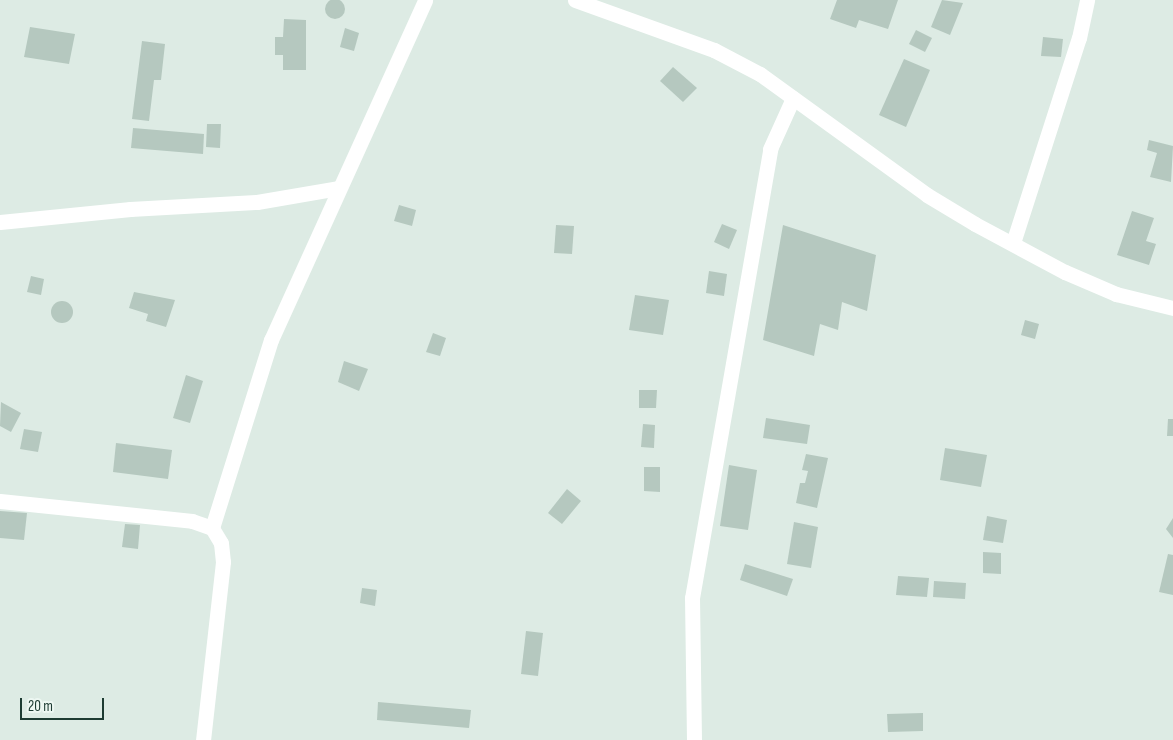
<!DOCTYPE html>
<html>
<head>
<meta charset="utf-8">
<style>
	body { margin:0 }
	#map { position:relative; width:1173px; height:740px; overflow:hidden; background:#ddebe4; font-family:"Sofia Sans Condensed",sans-serif }
	div>[style] { position:absolute }
	[style*='--x'] { left:calc(var(--x)*1px); top:calc(var(--y)*1px); width:calc(var(--w)*1px); rotate:calc(var(--a)*1deg) }
	.building>* { inset:0; background:#b5c8bf }
	.round { border-radius:50% }
	.minor>* { height:15px; margin:-7.5px; padding:0 7.5px; transform-origin:7.5px; border-radius:7.5px; background:#fff }
	span { translate:-50% -50%; white-space:nowrap; text-align:center; line-height:1.15; -webkit-text-stroke:4.5px #edf7f2; paint-order:stroke }
	.scale { position:absolute; left:20px; top:698px; width:84px; height:22px; box-sizing:border-box; border:2px solid #1d3b32; border-top:0; padding-left:6px; font-size:15px; line-height:18px; white-space:nowrap; color:#1d3b32; -webkit-text-stroke:4px #edf7f2; paint-order:stroke }
</style>
</head>
<body>
<div id="map">
	<div class="building">
		<div class="round" style="left:325px;top:-1px;width:20px;height:20px"></div>
		<div style="clip-path:polygon(837px 0,898px 0,888px 29px,859px 20px,856px 28px,830px 19px)"></div>
		<div style="clip-path:polygon(942px 0,963px 3px,950px 35px,931px 27px)"></div>
		<div style="clip-path:polygon(284px 19px,306px 20px,306px 70px,283px 70px,283px 55px,275px 55px,275px 37px,283px 37px)"></div>
		<div style="clip-path:polygon(30px 27px,75px 34px,69px 64px,24px 57px)"></div>
		<div style="clip-path:polygon(345px 28px,359px 33px,354px 51px,340px 47px)"></div>
		<div style="clip-path:polygon(916px 30px,932px 38px,925px 52px,909px 44px)"></div>
		<div style="clip-path:polygon(1043px 37px,1063px 39px,1061px 57px,1041px 56px)"></div>
		<div style="clip-path:polygon(142px 41px,165px 44px,161px 80px,154px 80px,149px 121px,132px 119px)"></div>
		<div style="clip-path:polygon(904px 59px,930px 70px,906px 127px,879px 115px)"></div>
		<div style="clip-path:polygon(673px 67px,697px 88px,683px 102px,660px 81px)"></div>
		<div style="clip-path:polygon(207px 124px,221px 124px,220px 148px,206px 147px)"></div>
		<div style="clip-path:polygon(133px 128px,204px 134px,203px 154px,131px 148px)"></div>
		<div style="clip-path:polygon(1149px 140px,1173px 146px,1171px 182px,1150px 177px,1157px 153px,1147px 150px)"></div>
		<div style="clip-path:polygon(399px 205px,416px 210px,412px 226px,394px 221px)"></div>
		<div style="clip-path:polygon(1132px 211px,1154px 218px,1146px 241px,1156px 244px,1149px 265px,1117px 255px)"></div>
		<div style="clip-path:polygon(722px 224px,737px 230px,729px 249px,714px 242px)"></div>
		<div style="clip-path:polygon(556px 225px,574px 226px,572px 254px,554px 253px)"></div>
		<div style="clip-path:polygon(783px 225px,876px 255px,867px 311px,842px 302px,838px 330px,820px 324px,814px 356px,763px 340px)"></div>
		<div style="clip-path:polygon(709px 271px,727px 274px,724px 296px,706px 293px)"></div>
		<div style="clip-path:polygon(31px 276px,44px 279px,41px 295px,27px 292px)"></div>
		<div style="clip-path:polygon(134px 292px,175px 300px,166px 327px,146px 321px,148px 314px,129px 308px)"></div>
		<div style="clip-path:polygon(635px 295px,669px 300px,663px 335px,629px 330px)"></div>
		<div class="round" style="left:51px;top:301px;width:22px;height:22px"></div>
		<div style="clip-path:polygon(1025px 320px,1039px 324px,1035px 339px,1021px 335px)"></div>
		<div style="clip-path:polygon(433px 333px,446px 338px,440px 356px,426px 352px)"></div>
		<div style="clip-path:polygon(344px 361px,368px 369px,359px 391px,338px 382px)"></div>
		<div style="clip-path:polygon(186px 375px,203px 381px,190px 423px,173px 418px)"></div>
		<div style="clip-path:polygon(639px 390px,657px 390px,656px 408px,639px 408px)"></div>
		<div style="clip-path:polygon(1px 402px,21px 413px,11px 432px,0 426px)"></div>
		<div style="clip-path:polygon(766px 418px,810px 425px,807px 444px,763px 438px)"></div>
		<div style="clip-path:polygon(1168px 419px,1173px 419px,1173px 436px,1167px 436px)"></div>
		<div style="clip-path:polygon(643px 424px,655px 425px,654px 448px,641px 447px)"></div>
		<div style="clip-path:polygon(24px 429px,42px 432px,38px 452px,20px 449px)"></div>
		<div style="clip-path:polygon(116px 443px,172px 450px,168px 479px,113px 472px)"></div>
		<div style="clip-path:polygon(945px 448px,987px 455px,981px 487px,940px 480px)"></div>
		<div style="clip-path:polygon(806px 454px,828px 458px,817px 508px,796px 503px,800px 483px,805px 483px,808px 471px,802px 470px)"></div>
		<div style="clip-path:polygon(729px 465px,757px 470px,748px 530px,720px 526px)"></div>
		<div style="clip-path:polygon(644px 467px,660px 467px,660px 492px,644px 491px)"></div>
		<div style="clip-path:polygon(567px 489px,581px 501px,562px 524px,548px 513px)"></div>
		<div style="clip-path:polygon(0 511px,27px 513px,24px 540px,0 538px)"></div>
		<div style="clip-path:polygon(987px 516px,1007px 520px,1003px 543px,983px 540px)"></div>
		<div style="clip-path:polygon(1173px 518px,1173px 538px,1166px 529px)"></div>
		<div style="clip-path:polygon(794px 522px,818px 527px,811px 568px,787px 564px)"></div>
		<div style="clip-path:polygon(125px 524px,140px 525px,138px 549px,122px 547px)"></div>
		<div style="clip-path:polygon(983px 552px,1001px 553px,1001px 574px,983px 573px)"></div>
		<div style="clip-path:polygon(1168px 554px,1173px 555px,1173px 595px,1159px 592px)"></div>
		<div style="clip-path:polygon(745px 564px,793px 579px,787px 596px,740px 580px)"></div>
		<div style="clip-path:polygon(898px 576px,929px 578px,927px 597px,896px 595px)"></div>
		<div style="clip-path:polygon(934px 581px,966px 583px,965px 599px,933px 597px)"></div>
		<div style="clip-path:polygon(362px 588px,377px 590px,375px 606px,360px 603px)"></div>
		<div style="clip-path:polygon(526px 631px,543px 633px,538px 676px,521px 674px)"></div>
		<div style="clip-path:polygon(378px 702px,471px 710px,469px 728px,377px 720px)"></div>
		<div style="clip-path:polygon(923px 713px,923px 731px,888px 732px,887px 714px)"></div>
	</div>
	<div class="minor">
		<div style="--x:575;--y:0;--w:148;--a:19.8"></div>
		<div style="--x:714;--y:50;--w:52;--a:27.6"></div>
		<div style="--x:760;--y:74;--w:206;--a:35.9"></div>
		<div style="--x:927;--y:195;--w:56;--a:31.1"></div>
		<div style="--x:975;--y:224;--w:102;--a:28.1"></div>
		<div style="--x:1065;--y:272;--w:56;--a:23.3"></div>
		<div style="--x:1116;--y:294;--w:59;--a:13.8"></div>
		<div style="--x:0;--y:222;--w:131;--a:-5.7"></div>
		<div style="--x:130;--y:209;--w:127;--a:-3.2"></div>
		<div style="--x:257;--y:202;--w:82;--a:-9.8"></div>
		<div style="--x:1013;--y:243;--w:215;--a:-72.2"></div>
		<div style="--x:1079;--y:38;--w:39;--a:-78"></div>
		<div style="--x:0;--y:501;--w:193;--a:5.9"></div>
		<div style="--x:192;--y:521;--w:21;--a:19"></div>
		<div style="--x:212;--y:528;--w:17;--a:59"></div>
		<div style="--x:221;--y:543;--w:19;--a:84"></div>
		<div style="--x:223;--y:562;--w:179;--a:96.4"></div>
		<div style="--x:212;--y:528;--w:197;--a:-72.6"></div>
		<div style="--x:271;--y:340;--w:373;--a:-65.6"></div>
		<div style="--x:694;--y:740;--w:142;--a:-90.8"></div>
		<div style="--x:692;--y:598;--w:456;--a:-80.1"></div>
		<div style="--x:770;--y:149;--w:56;--a:-65.7"></div>
	</div>
	<div class="scale">20 m</div>
</div>
</body>
</html>
